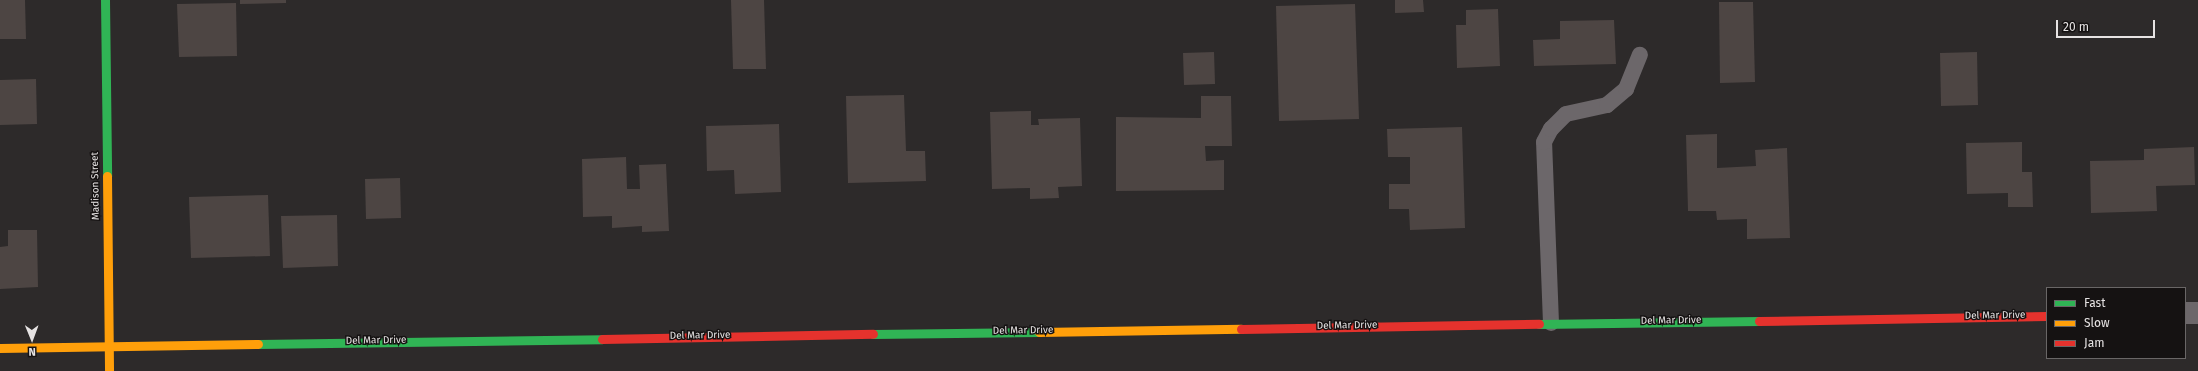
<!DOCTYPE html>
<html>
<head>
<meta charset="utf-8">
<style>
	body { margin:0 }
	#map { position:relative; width:2198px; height:371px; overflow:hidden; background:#2d2a2a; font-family:"Fira Sans",sans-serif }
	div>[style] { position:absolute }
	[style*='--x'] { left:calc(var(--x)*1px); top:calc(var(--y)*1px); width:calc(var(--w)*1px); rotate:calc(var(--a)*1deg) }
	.building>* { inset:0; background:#4d4543 }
	.lane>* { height:16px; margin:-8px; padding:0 8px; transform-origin:8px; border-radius:8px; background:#6c676a }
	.street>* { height:22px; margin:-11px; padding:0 11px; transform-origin:11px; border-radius:11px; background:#6c676a }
	.fast>* { height:9px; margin:-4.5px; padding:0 4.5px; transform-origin:4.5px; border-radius:4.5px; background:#30b455 }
	.slow>* { height:9px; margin:-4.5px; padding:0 4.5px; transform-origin:4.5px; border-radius:4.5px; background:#ff9f0a }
	.jam>* { height:9px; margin:-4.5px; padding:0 4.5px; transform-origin:4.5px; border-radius:4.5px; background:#e5322d }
	span { translate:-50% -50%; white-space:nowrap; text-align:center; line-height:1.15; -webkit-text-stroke:3px #151212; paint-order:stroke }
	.street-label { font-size:10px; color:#e6e3e3 }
	.legend { position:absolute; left:2046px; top:287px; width:140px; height:72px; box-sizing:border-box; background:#151212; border:1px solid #696666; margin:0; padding:5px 7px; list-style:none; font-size:12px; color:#e6e3e3 }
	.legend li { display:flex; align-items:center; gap:8px; height:20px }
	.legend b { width:20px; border:1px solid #696666 }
	.north { position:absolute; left:12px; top:319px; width:40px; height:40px; -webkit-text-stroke:3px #151212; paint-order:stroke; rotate:179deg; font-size:11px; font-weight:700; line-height:16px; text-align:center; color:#e6e3e3 }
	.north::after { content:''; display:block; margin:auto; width:14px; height:18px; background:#e6e3e3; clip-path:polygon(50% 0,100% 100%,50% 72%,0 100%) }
	.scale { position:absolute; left:2056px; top:20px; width:99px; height:18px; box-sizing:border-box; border:2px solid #e6e3e3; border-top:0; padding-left:5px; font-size:12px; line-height:14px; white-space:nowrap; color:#e6e3e3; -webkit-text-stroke:3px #151212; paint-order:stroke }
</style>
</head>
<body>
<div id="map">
	<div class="building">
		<div style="clip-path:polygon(0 0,25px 0,26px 39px,0 39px)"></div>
		<div style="clip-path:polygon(240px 0,286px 0,286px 3px,240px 4px)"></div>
		<div style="clip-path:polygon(731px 0,764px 0,766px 69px,733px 69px)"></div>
		<div style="clip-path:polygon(1395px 0,1423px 0,1424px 12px,1395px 13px)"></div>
		<div style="clip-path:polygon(1719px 2px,1753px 2px,1755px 82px,1720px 83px)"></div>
		<div style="clip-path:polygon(236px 3px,237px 56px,179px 57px,177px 4px)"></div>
		<div style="clip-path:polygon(1355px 4px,1359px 119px,1279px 121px,1276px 6px)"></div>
		<div style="clip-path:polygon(1498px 9px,1500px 66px,1457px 68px,1456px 25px,1466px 25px,1466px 10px)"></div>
		<div style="clip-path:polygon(1614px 20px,1616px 64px,1534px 66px,1533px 40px,1560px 39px,1560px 21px)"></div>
		<div style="clip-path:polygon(1214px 52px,1215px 84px,1184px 85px,1183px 53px)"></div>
		<div style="clip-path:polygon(1977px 52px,1978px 105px,1941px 106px,1940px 53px)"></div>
		<div style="clip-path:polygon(36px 79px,37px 124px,0 125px,0 80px)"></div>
		<div style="clip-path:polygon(904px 95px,906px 151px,925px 151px,926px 181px,848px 183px,846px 96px)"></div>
		<div style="clip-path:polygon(1201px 96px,1231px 96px,1232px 146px,1205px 146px,1206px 161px,1224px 160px,1224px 190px,1116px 191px,1116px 117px,1201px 118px)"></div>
		<div style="clip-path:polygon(1031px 111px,1031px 125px,1039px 125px,1038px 119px,1080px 118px,1082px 186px,1058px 187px,1059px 198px,1030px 199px,1030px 188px,992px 189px,990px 112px)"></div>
		<div style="clip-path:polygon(779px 124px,781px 192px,735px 194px,734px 170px,707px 171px,706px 126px)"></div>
		<div style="clip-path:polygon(1462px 127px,1465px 228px,1410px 230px,1409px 209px,1389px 209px,1389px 184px,1410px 184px,1410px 157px,1388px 157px,1387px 129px)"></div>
		<div style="clip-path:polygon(1717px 134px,1717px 168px,1756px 166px,1755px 150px,1787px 148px,1790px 238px,1747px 239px,1747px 219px,1717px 220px,1716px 211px,1688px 211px,1686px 135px)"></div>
		<div style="clip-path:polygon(2022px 142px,2022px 172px,2032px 172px,2033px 207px,2008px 207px,2008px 193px,1967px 194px,1966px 143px)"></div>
		<div style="clip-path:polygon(2194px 147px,2195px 185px,2156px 186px,2157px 211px,2091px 213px,2090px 161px,2144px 160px,2144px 149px)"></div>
		<div style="clip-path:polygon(626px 157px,627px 189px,640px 189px,639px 165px,666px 164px,669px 231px,642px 232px,642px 226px,612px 228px,612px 216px,583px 217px,582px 159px)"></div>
		<div style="clip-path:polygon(400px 178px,401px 218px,366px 219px,365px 179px)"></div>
		<div style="clip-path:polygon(268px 195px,270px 256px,191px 258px,189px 197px)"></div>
		<div style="clip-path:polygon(337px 215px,338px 266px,283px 268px,281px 216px)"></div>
		<div style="clip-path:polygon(8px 230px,37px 230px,38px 287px,0 289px,0 247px,8px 246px)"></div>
	</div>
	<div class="lane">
		<div style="--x:1551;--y:323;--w:181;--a:-92.2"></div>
		<div style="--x:1544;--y:142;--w:15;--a:-62"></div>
		<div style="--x:1551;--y:129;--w:21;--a:-45"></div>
		<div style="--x:1566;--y:114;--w:42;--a:-12.4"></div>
		<div style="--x:1607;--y:105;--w:25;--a:-40"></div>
		<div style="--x:1626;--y:89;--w:37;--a:-68"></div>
	</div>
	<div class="street">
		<div style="--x:2185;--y:313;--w:13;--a:0"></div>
	</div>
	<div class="fast">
		<div style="--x:105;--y:0;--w:176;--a:89.3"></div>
		<div style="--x:1539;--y:324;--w:220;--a:-0.8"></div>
		<div style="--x:873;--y:334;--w:166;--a:-0.7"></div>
		<div style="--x:258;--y:344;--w:344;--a:-0.8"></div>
	</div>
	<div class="slow">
		<div style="--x:107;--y:176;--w:195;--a:89.4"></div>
		<div style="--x:1039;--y:332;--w:202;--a:-0.9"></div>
		<div style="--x:0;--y:348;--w:258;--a:-0.9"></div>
	</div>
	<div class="jam">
		<div style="--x:1759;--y:321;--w:288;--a:-1"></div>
		<div style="--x:1241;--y:329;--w:298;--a:-1"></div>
		<div style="--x:602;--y:339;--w:271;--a:-1.1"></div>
	</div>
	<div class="street-label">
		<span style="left:96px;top:186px;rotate:-91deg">Madison Street</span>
		<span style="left:1995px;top:316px;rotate:-1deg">Del Mar Drive</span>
		<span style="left:1671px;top:321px;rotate:-1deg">Del Mar Drive</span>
		<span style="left:1347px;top:326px;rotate:-1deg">Del Mar Drive</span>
		<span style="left:1023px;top:331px;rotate:-1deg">Del Mar Drive</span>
		<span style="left:700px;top:336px;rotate:-1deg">Del Mar Drive</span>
		<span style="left:376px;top:341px;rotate:-1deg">Del Mar Drive</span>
	</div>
	<ul class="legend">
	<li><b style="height:5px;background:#30b455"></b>Fast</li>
	<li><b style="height:5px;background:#ff9f0a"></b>Slow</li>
	<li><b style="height:5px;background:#e5322d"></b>Jam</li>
	</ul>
	<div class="north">N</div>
	<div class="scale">20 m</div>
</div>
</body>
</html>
